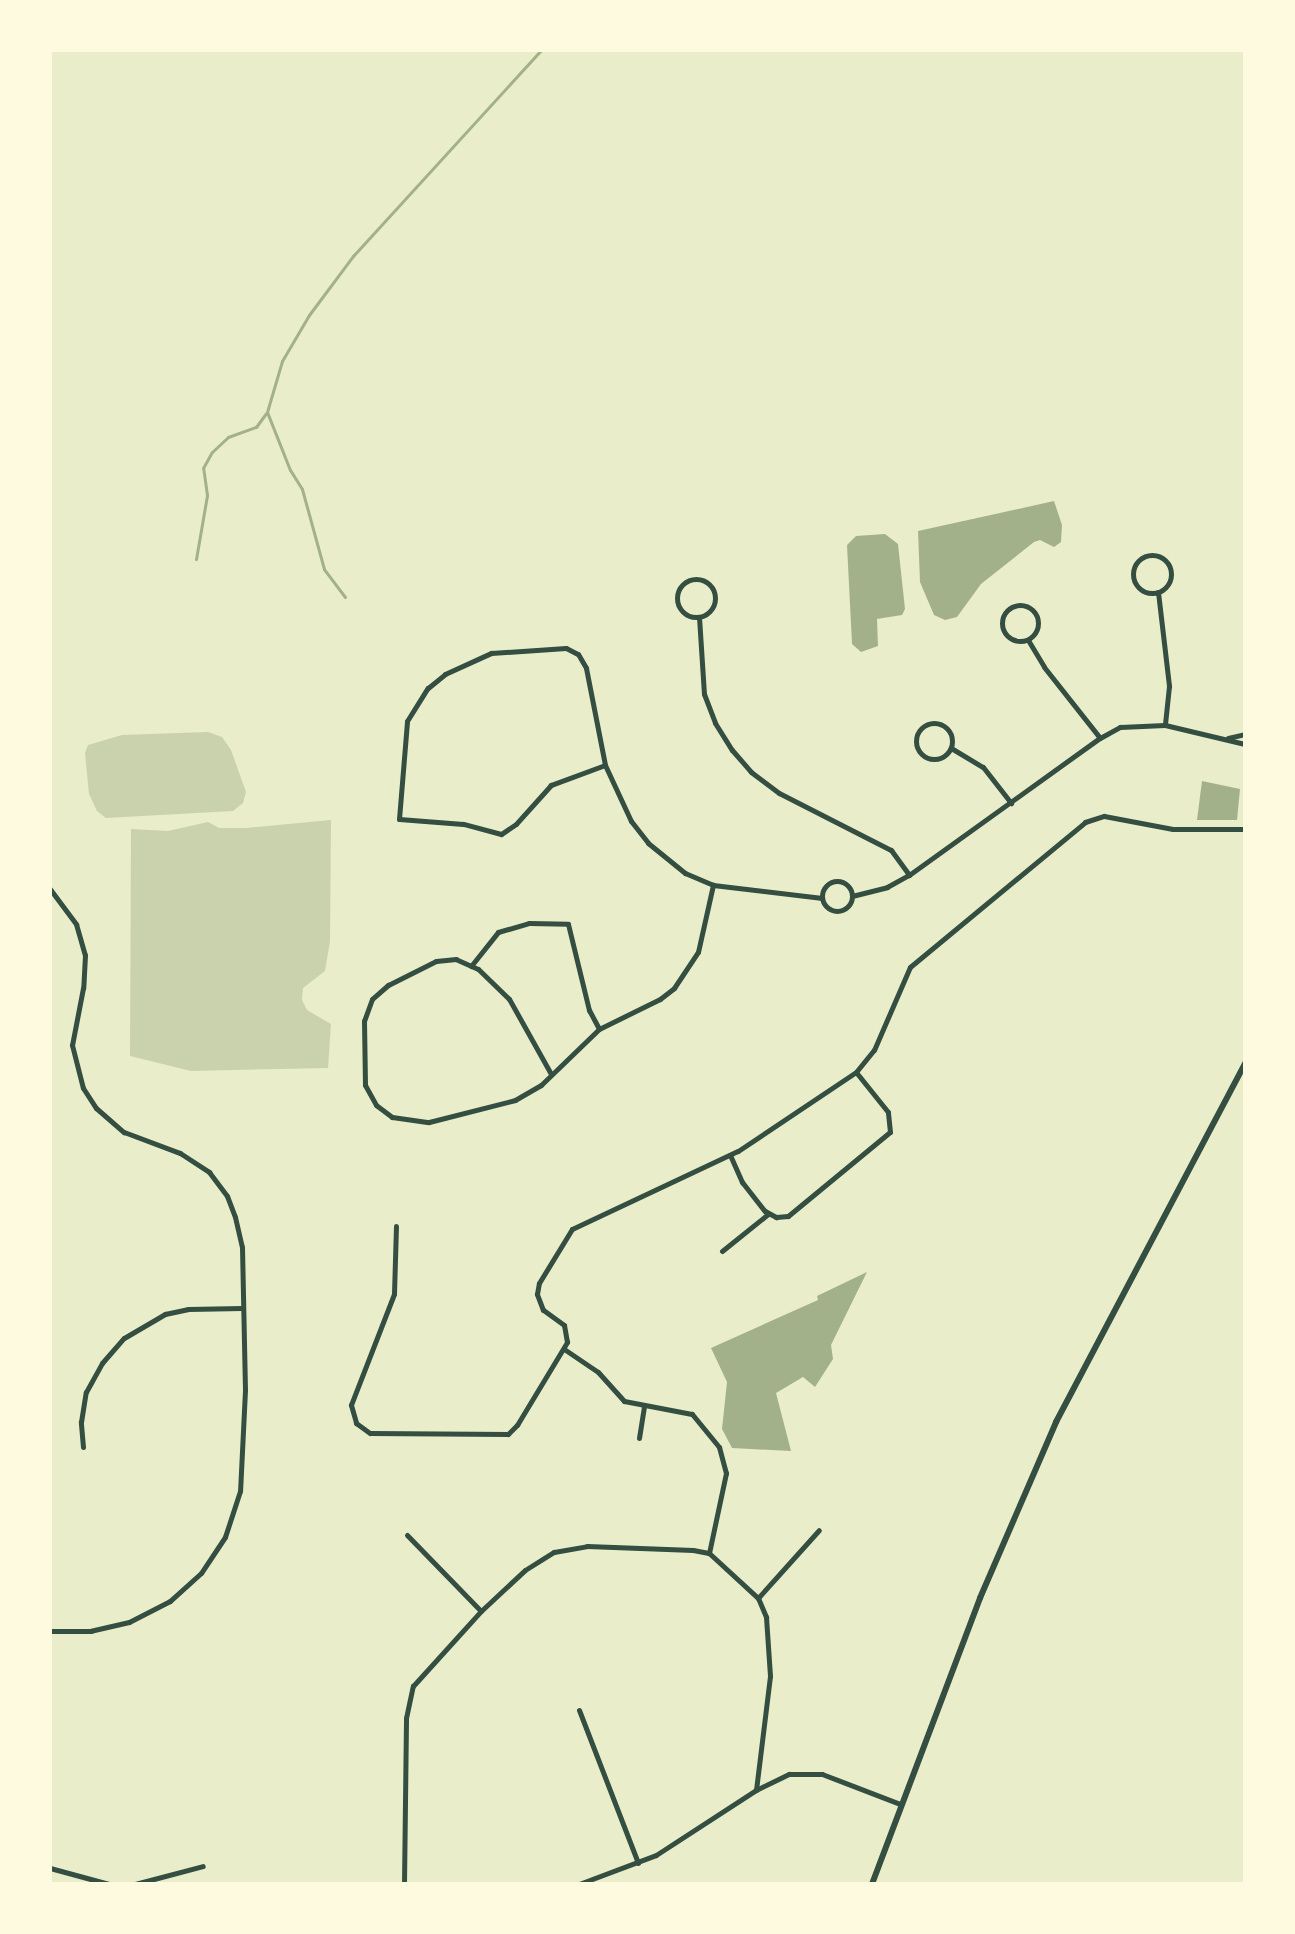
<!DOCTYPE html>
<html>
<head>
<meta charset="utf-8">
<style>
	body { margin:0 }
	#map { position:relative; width:1295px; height:1934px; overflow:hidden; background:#e9edc9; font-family:"DejaVu Sans",sans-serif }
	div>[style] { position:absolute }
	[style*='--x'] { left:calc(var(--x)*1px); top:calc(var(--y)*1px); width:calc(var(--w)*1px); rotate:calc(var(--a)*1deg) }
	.green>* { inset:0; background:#cad2ad }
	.water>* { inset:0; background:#a3b18a }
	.stream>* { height:3px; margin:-1.5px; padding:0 1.5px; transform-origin:1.5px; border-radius:1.5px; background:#a3b18a }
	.minor>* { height:5px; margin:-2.5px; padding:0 2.5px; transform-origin:2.5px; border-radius:2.5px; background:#344e41 }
	.minor>.ring { margin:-2.5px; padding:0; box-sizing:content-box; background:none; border:5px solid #344e41; border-radius:50% }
	.tertiary>* { height:6px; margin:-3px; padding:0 3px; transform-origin:3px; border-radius:3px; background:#344e41 }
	span { translate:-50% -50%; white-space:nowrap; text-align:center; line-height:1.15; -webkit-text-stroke:7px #fefae0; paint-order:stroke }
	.frame { position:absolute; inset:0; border:52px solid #fefae0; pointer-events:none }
</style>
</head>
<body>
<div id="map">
	<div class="green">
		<div style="clip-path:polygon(208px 732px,222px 737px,231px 750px,246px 792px,243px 803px,233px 811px,106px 818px,97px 811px,89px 794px,85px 753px,88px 745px,122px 735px)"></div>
		<div style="clip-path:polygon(331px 820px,330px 941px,325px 971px,303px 988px,302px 1000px,307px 1010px,331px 1024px,328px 1068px,191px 1071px,130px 1056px,131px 829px,168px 831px,208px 822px,219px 828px,246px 828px)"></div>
	</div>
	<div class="water">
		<div style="clip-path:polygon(1054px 501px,1062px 525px,1061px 542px,1054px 547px,1040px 540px,1034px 542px,981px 584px,957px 617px,945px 620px,934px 615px,920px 582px,918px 531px)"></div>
		<div style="clip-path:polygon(885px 534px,898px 544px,905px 609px,902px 615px,877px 619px,878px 646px,861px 652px,852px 644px,847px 545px,856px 536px)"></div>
		<div style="clip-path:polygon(1202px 781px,1240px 789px,1237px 820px,1197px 820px)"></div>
		<div style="clip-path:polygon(867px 1272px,831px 1345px,833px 1359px,815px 1387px,803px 1377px,776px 1393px,791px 1451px,732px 1448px,722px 1429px,727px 1382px,711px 1348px,818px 1300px,817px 1296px)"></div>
	</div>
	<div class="stream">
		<div style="--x:196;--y:559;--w:65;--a:-80.2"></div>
		<div style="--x:207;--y:495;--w:27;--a:-98"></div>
		<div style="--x:203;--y:468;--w:18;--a:-61"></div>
		<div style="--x:212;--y:452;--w:22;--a:-43"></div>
		<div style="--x:228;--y:437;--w:30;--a:-20"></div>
		<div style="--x:256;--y:427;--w:17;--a:-54"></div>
		<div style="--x:345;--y:597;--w:35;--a:-127"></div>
		<div style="--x:324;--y:569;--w:83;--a:-105.4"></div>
		<div style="--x:302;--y:489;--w:22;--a:-122"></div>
		<div style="--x:290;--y:470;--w:62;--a:-111.6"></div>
		<div style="--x:267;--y:412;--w:53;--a:-73.6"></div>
		<div style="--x:282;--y:361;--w:53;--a:-59.6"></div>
		<div style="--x:309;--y:315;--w:74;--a:-53.3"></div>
		<div style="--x:353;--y:256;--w:279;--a:-47.6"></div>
	</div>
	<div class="minor">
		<div class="ring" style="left:1133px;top:555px;width:33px;height:33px"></div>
		<div class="ring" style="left:677px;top:579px;width:33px;height:33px"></div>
		<div style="--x:1158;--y:592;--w:95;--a:83.3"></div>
		<div style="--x:1169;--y:686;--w:39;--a:96"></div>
		<div class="ring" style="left:1002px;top:605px;width:31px;height:31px"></div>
		<div style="--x:699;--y:617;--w:77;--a:86.3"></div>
		<div style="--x:704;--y:694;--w:31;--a:69"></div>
		<div style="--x:715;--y:723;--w:32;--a:58"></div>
		<div style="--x:732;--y:750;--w:29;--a:49"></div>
		<div style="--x:751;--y:772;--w:35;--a:37"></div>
		<div style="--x:779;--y:793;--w:126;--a:27"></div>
		<div style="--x:891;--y:850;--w:31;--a:54"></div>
		<div style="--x:1028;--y:640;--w:31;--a:59"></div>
		<div style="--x:1044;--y:667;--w:90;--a:51.7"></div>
		<div class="ring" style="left:916px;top:723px;width:31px;height:31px"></div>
		<div style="--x:1228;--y:738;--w:17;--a:-13"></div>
		<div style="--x:951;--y:748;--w:37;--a:31"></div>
		<div style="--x:983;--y:767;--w:46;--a:52.1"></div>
		<div style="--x:605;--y:765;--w:58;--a:159.7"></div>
		<div style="--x:551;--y:785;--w:52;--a:131.9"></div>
		<div style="--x:516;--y:824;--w:18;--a:146"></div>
		<div style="--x:501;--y:834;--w:39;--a:-165"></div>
		<div style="--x:463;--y:824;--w:64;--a:-175.5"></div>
		<div style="--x:399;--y:819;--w:98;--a:-85.3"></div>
		<div style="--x:407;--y:721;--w:39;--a:-58"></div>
		<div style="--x:428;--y:688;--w:22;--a:-39"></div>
		<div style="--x:445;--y:674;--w:51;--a:-24.5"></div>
		<div style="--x:491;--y:653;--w:75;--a:-3.8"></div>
		<div style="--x:566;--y:648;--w:13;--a:27"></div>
		<div style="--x:578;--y:654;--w:16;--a:60"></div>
		<div style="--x:586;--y:668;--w:99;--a:78.9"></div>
		<div style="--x:605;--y:765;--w:62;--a:65.1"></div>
		<div style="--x:631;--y:821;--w:28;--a:52"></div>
		<div style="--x:648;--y:843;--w:48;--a:39"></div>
		<div style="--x:685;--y:873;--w:30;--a:23"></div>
		<div style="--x:713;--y:885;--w:110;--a:6.8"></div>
		<div class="ring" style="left:822px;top:881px;width:25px;height:25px"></div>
		<div style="--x:50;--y:889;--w:44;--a:53.4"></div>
		<div style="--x:76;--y:924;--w:32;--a:74"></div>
		<div style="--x:85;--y:955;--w:33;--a:93"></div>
		<div style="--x:83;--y:988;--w:58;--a:100.9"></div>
		<div style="--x:72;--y:1045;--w:44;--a:75.7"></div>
		<div style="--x:83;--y:1088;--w:24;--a:57"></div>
		<div style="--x:96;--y:1108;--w:37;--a:41"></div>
		<div style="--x:124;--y:1132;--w:60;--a:20.6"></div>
		<div style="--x:180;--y:1153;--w:35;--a:33"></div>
		<div style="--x:209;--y:1172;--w:30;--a:53"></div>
		<div style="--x:227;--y:1196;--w:22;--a:69"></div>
		<div style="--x:235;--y:1217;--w:31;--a:77"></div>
		<div style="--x:242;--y:1247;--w:143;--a:88.8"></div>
		<div style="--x:245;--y:1390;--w:101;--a:92.8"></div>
		<div style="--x:240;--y:1491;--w:48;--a:108.1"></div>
		<div style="--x:225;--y:1537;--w:43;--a:123.7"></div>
		<div style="--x:201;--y:1573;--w:42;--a:137.9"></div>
		<div style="--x:170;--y:1601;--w:46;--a:152.9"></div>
		<div style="--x:129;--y:1622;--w:39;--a:167"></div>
		<div style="--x:91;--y:1631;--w:41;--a:180"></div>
		<div style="--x:852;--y:896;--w:36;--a:-14"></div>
		<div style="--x:887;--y:887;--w:25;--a:-29"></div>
		<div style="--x:909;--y:875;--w:235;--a:-35.7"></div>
		<div style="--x:1100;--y:738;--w:23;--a:-29"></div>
		<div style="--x:1120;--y:727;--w:45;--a:-2.5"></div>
		<div style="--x:1165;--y:725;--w:82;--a:13.4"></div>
		<div style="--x:471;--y:966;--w:43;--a:-51.5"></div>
		<div style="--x:498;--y:932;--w:32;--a:-16"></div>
		<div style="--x:529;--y:923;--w:39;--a:1"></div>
		<div style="--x:568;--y:924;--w:89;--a:76.3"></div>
		<div style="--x:589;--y:1010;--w:21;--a:62"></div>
		<div style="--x:551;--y:1074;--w:86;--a:-119.2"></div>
		<div style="--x:509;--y:999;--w:43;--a:-135.9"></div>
		<div style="--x:478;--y:969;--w:24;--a:-156"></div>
		<div style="--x:456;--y:959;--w:20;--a:174"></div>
		<div style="--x:436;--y:961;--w:54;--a:153.4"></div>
		<div style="--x:388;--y:985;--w:21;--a:139"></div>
		<div style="--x:372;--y:999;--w:23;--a:110"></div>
		<div style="--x:364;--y:1021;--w:64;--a:89.1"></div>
		<div style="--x:365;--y:1085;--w:23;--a:61"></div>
		<div style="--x:376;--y:1105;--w:20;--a:37"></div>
		<div style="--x:392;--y:1117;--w:37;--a:8"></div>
		<div style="--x:429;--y:1122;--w:89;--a:-14.3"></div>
		<div style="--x:515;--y:1100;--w:30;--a:-30"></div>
		<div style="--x:541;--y:1085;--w:81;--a:-44"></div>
		<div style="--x:599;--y:1029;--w:68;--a:-26.2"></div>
		<div style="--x:660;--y:999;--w:18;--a:-38"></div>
		<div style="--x:674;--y:988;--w:43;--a:-56.3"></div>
		<div style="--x:698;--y:952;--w:69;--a:-77.4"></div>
		<div style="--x:730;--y:1155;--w:30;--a:66"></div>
		<div style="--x:742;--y:1182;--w:37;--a:52"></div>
		<div style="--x:765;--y:1211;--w:13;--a:29"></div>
		<div style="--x:776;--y:1217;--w:12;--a:-5"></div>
		<div style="--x:788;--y:1216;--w:132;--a:-39.5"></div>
		<div style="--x:890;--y:1132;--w:20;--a:-96"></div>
		<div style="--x:888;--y:1112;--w:51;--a:-128.7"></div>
		<div style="--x:396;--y:1226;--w:68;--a:91.7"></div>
		<div style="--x:394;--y:1294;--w:119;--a:111.2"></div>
		<div style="--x:351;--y:1405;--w:19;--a:74"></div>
		<div style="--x:356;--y:1423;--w:17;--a:36"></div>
		<div style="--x:370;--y:1433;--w:138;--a:0.4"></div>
		<div style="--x:508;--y:1434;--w:13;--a:-45"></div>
		<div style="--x:517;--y:1425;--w:97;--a:-58.9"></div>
		<div style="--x:567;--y:1342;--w:17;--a:-100"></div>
		<div style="--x:564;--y:1325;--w:26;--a:-144"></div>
		<div style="--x:543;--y:1310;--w:17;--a:-111"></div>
		<div style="--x:537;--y:1294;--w:11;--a:-80"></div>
		<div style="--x:539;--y:1283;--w:63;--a:-58.6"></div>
		<div style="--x:572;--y:1229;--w:183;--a:-25.2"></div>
		<div style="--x:738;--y:1151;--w:142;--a:-33.8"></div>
		<div style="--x:856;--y:1072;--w:28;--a:-51"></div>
		<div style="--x:874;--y:1050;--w:90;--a:-66.6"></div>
		<div style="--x:910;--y:967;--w:227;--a:-39.6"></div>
		<div style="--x:1085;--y:822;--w:20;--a:-18"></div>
		<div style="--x:1104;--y:816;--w:70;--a:10.7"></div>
		<div style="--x:1173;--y:829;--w:72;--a:0"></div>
		<div style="--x:722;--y:1251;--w:59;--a:-38.8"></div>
		<div style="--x:564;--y:1349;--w:41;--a:34.1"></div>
		<div style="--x:598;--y:1372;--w:39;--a:48"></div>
		<div style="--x:624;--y:1401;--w:69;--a:10.8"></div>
		<div style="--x:692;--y:1414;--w:43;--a:50.7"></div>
		<div style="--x:719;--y:1447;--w:27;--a:75"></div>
		<div style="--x:726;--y:1473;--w:82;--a:102"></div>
		<div style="--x:639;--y:1438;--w:32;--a:-81"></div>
		<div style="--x:83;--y:1447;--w:25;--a:-95"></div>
		<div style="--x:81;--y:1422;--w:30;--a:-81"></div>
		<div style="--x:86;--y:1392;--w:33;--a:-61"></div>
		<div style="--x:102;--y:1363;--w:33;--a:-49"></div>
		<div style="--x:124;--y:1338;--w:48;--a:-30.3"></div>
		<div style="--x:165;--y:1314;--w:24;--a:-12"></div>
		<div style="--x:188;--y:1309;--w:54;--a:-1.1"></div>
		<div style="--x:407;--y:1535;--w:106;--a:45.8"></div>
		<div style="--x:758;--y:1598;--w:91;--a:-48.1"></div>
		<div style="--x:579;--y:1710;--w:164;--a:68.9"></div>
		<div style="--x:50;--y:1868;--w:61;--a:15.2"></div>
		<div style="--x:135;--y:1884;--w:70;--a:-14.8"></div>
		<div style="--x:404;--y:1884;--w:166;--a:-89.3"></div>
		<div style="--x:406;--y:1718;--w:33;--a:-78"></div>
		<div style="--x:413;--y:1686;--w:101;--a:-47.8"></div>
		<div style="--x:481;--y:1611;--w:60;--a:-43"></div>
		<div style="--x:525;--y:1570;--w:34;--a:-32"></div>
		<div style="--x:554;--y:1552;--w:34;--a:-10"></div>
		<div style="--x:587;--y:1546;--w:106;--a:2.2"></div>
		<div style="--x:693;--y:1550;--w:16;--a:11"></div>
		<div style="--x:709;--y:1553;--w:67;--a:42.6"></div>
		<div style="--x:758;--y:1598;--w:21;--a:67"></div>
		<div style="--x:766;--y:1617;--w:59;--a:86.1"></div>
		<div style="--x:770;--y:1676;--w:115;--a:97"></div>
		<div style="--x:579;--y:1884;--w:82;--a:-20.6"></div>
		<div style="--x:656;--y:1855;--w:119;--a:-33"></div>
		<div style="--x:756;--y:1790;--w:37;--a:-26"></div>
		<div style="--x:789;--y:1774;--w:33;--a:0"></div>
		<div style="--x:822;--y:1774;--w:84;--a:21"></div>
	</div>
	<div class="tertiary">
		<div style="--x:872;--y:1884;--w:306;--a:-69.3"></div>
		<div style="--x:980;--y:1598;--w:192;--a:-66.6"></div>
		<div style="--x:1056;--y:1422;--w:406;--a:-62.2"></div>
	</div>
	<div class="frame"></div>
</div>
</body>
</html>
